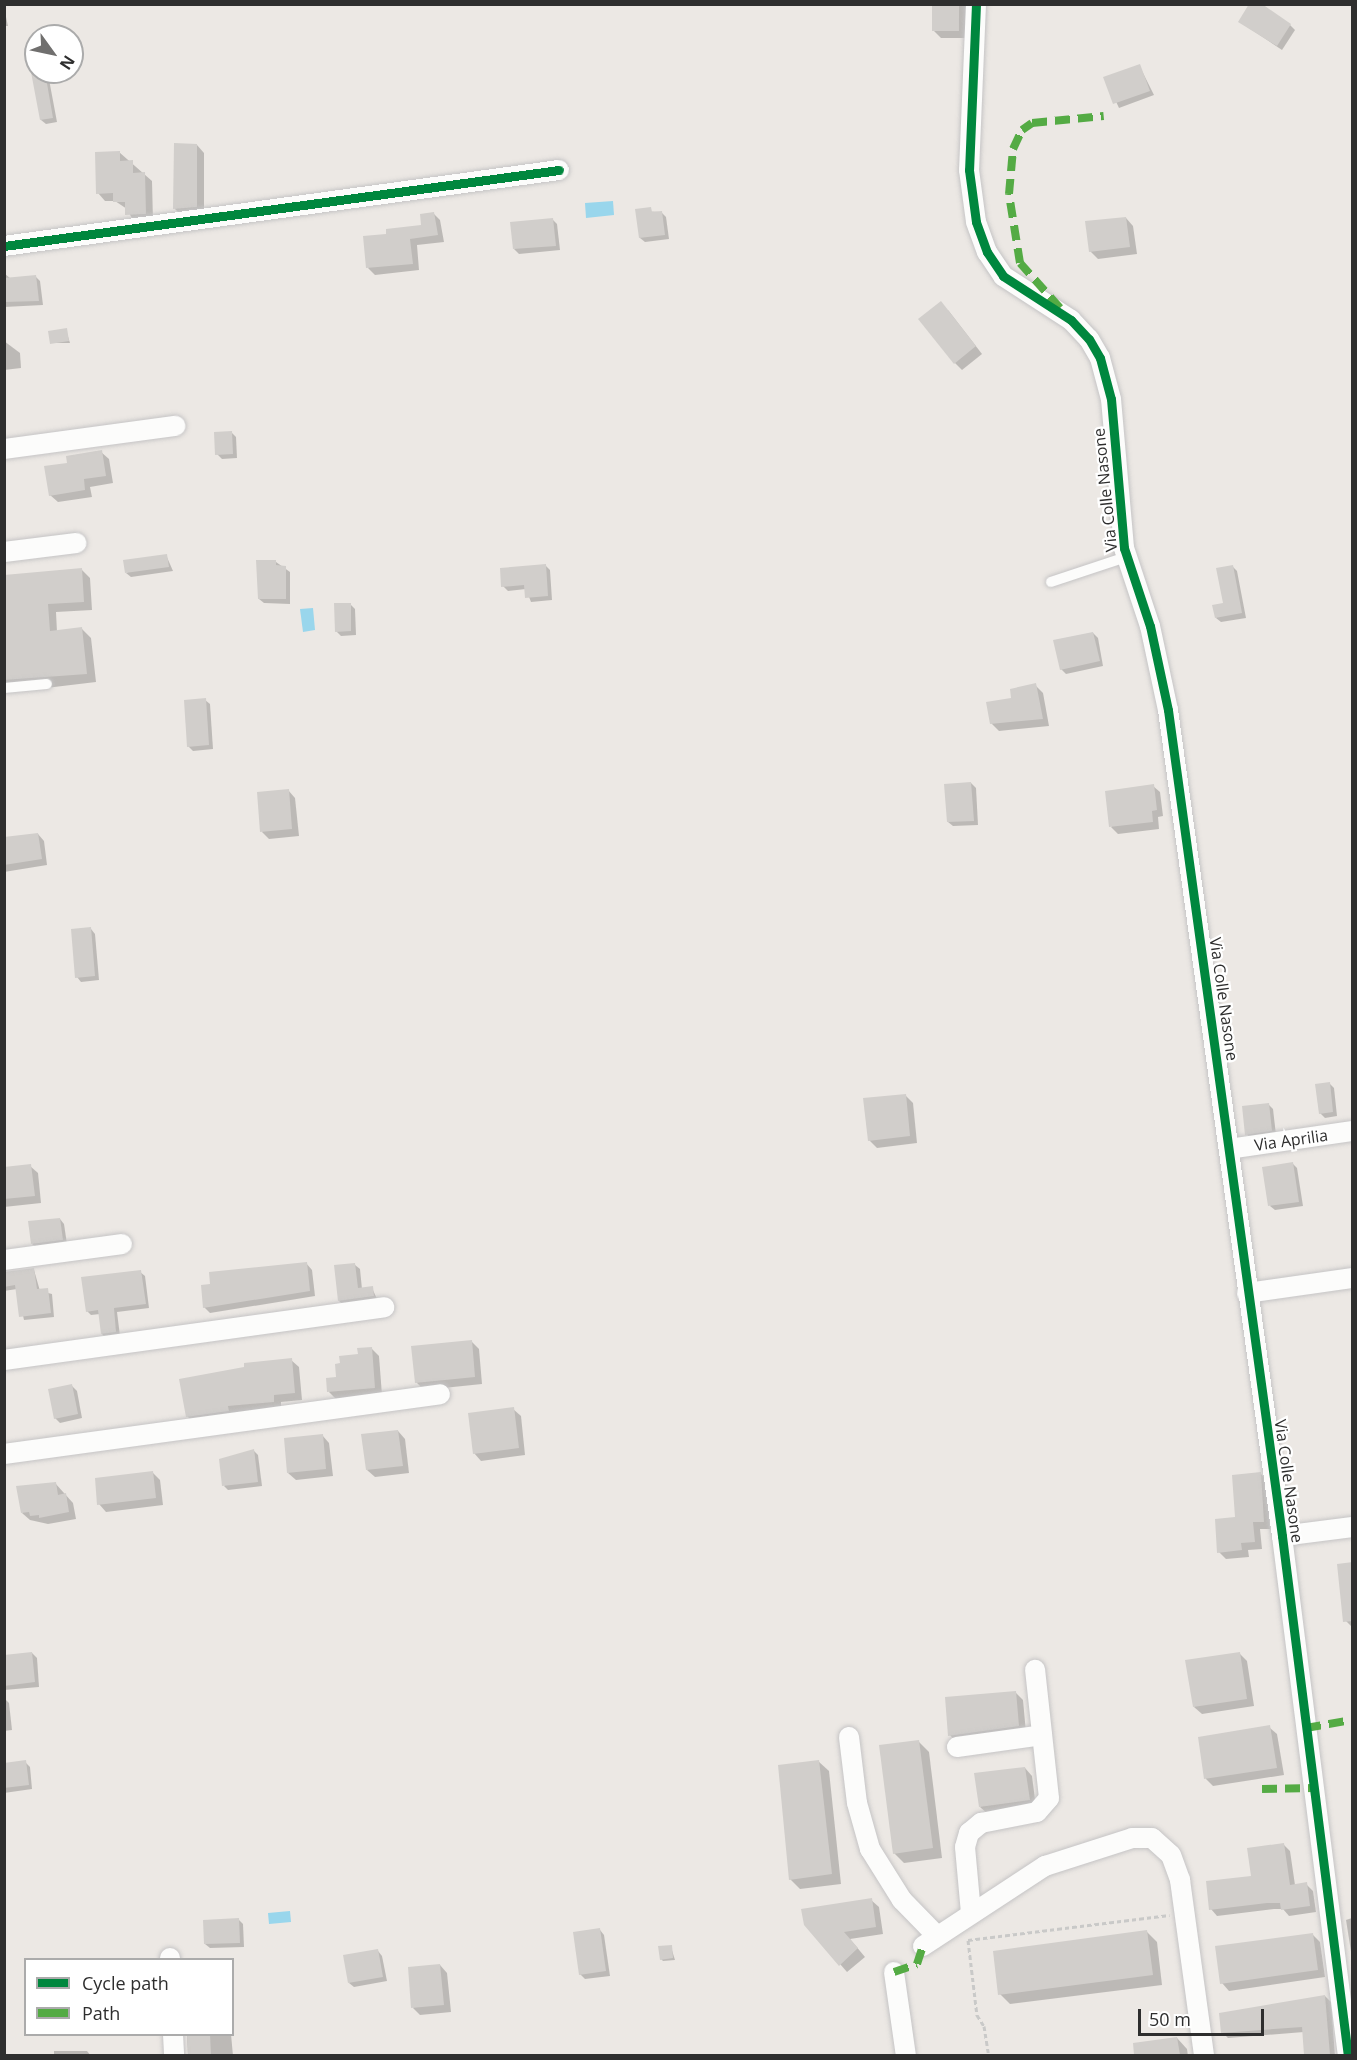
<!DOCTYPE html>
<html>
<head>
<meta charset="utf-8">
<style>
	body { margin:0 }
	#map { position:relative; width:1357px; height:2060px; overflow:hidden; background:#ece8e4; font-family:"Open Sans",sans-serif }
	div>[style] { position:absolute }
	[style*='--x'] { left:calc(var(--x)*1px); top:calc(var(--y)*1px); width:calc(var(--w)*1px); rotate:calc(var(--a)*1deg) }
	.water>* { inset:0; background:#99d6ec }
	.shadow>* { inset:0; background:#0003 }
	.building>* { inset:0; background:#d1cecb }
	.path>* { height:3px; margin-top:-1.5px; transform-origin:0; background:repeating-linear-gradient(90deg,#c9c9c8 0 4.5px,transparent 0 7.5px) }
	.roads { filter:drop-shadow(0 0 2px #c5c4c5) drop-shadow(0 0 2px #c5c4c5) }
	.lane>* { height:10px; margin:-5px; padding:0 5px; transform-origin:5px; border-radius:5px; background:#fcfcfb }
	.street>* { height:20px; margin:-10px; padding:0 10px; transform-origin:10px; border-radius:10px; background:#fcfcfb }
	.quiet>* { height:8px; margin-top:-4px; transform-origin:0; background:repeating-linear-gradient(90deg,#54ab44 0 15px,transparent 0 23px) }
	.cycleway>* { height:9px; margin:-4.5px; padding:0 4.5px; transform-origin:4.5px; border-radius:4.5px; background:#00873e }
	span { translate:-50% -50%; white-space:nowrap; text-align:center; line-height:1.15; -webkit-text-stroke:4.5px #fff; paint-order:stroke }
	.street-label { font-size:16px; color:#2e2e2e }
	.frame { position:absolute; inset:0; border:6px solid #2e2e2e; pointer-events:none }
	.legend { position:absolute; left:24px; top:1958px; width:210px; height:78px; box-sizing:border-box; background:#fff; border:2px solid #ababab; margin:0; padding:8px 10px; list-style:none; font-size:18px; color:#2e2e2e }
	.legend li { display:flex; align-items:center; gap:12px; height:30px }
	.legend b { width:30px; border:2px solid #ababab }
	.north { position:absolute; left:24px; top:24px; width:60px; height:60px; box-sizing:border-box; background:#fff; border:2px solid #ababab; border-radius:50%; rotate:123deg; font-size:16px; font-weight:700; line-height:24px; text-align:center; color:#2e2e2e }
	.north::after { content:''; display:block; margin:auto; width:21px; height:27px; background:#706f6e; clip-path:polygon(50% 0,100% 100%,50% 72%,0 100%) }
	.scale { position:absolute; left:1138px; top:2009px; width:126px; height:27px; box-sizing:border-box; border:3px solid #2e2e2e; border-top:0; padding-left:8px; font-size:18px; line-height:21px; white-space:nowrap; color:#2e2e2e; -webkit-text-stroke:4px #fff; paint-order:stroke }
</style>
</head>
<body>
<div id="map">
	<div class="water">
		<div style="clip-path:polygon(613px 201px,614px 215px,586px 218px,585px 203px)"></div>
		<div style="clip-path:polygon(313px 608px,315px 630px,303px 632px,300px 609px)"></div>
		<div style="clip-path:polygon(290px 1911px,291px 1922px,269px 1924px,268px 1913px)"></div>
	</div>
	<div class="shadow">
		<div style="clip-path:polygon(934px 4px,966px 4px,966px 38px,941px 38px,934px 31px)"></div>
		<div style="clip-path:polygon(4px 8px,8px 26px,4px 26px)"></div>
		<div style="clip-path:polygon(1240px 22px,1290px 25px,1295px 30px,1282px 50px)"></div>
		<div style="clip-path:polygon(1139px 65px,1154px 95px,1119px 108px,1105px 78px)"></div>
		<div style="clip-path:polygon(32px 72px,48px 74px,57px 122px,46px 124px,41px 120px)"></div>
		<div style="clip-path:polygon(197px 145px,204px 153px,204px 214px,182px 216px,175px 209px)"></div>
		<div style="clip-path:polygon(119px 152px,152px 181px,153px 221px,134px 222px,127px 209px,115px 201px,105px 201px,98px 193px)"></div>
		<div style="clip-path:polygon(637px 211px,661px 212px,666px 217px,669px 239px,645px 242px,640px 238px)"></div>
		<div style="clip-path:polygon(433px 213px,440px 220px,444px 242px,417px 245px,419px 270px,375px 275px,368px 268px,388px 235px,423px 226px)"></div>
		<div style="clip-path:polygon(1126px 218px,1133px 226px,1137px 254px,1098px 259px,1090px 251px)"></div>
		<div style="clip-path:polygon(553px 220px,557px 224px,560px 250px,519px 254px,514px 249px)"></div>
		<div style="clip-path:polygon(4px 273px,11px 279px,35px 276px,40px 281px,43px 305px,4px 307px)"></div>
		<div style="clip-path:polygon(948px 310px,982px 354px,962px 370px,955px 363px)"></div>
		<div style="clip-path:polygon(66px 330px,70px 343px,52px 343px)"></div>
		<div style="clip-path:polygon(4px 341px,20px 353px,21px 368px,4px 370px)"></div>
		<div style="clip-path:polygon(231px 432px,236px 437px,237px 458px,222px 459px,217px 454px)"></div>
		<div style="clip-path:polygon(101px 452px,109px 459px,113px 483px,90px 487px,92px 497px,58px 502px,50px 495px,69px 464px)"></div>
		<div style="clip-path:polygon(166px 555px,173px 571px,131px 577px,126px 573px)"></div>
		<div style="clip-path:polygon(276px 562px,290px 572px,290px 604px,264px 603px,259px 599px)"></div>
		<div style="clip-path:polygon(545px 565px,550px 570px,552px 600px,531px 602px,526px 589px,508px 591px,503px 586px)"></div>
		<div style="clip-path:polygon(1233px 567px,1237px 571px,1246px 618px,1221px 622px,1216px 618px,1225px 604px)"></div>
		<div style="clip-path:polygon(81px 569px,90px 578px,92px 610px,56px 612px,57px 632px,82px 629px,91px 638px,96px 682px,4px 693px,4px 576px)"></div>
		<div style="clip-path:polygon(350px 604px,355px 609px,356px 635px,341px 636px,336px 631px)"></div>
		<div style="clip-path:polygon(1093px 633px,1098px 638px,1103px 666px,1066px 674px,1061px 669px)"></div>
		<div style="clip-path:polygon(1035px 685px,1043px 693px,1049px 726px,999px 731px,991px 723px,1013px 699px)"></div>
		<div style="clip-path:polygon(205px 700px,210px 704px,213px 749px,193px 751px,188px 746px)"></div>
		<div style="clip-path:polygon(971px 783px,976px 788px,978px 825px,953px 826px,948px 822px)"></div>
		<div style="clip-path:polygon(1153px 786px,1160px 792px,1163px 816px,1158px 817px,1159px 829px,1118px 834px,1111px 827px)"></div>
		<div style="clip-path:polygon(288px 790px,295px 798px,299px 836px,269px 839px,262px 832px)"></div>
		<div style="clip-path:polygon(38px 834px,44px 841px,47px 865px,4px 872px,4px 839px)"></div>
		<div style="clip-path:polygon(91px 929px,95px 934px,99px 980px,81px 982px,77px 977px)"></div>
		<div style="clip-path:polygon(1329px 1083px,1334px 1088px,1337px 1116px,1325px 1118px,1320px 1113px)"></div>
		<div style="clip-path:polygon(905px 1095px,913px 1103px,917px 1143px,877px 1148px,869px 1140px)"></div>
		<div style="clip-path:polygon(1269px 1105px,1273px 1109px,1276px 1135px,1251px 1139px,1247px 1134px)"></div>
		<div style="clip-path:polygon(1293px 1164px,1297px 1168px,1303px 1206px,1275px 1210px,1270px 1206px)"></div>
		<div style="clip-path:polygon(30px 1166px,38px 1173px,41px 1203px,4px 1207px,4px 1169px)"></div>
		<div style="clip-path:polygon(60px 1219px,64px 1224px,67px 1244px,37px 1248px,32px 1244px)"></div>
		<div style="clip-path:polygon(306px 1263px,312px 1270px,315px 1296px,210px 1313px,204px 1307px)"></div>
		<div style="clip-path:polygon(355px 1265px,360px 1269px,362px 1289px,372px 1288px,378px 1301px,344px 1305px,339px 1301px)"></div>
		<div style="clip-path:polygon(34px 1270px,40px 1291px,52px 1294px,54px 1317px,24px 1320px,17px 1289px,4px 1291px,4px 1273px)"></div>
		<div style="clip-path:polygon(140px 1272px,145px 1276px,149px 1308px,117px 1312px,120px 1336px,106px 1338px,102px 1334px,100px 1314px,91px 1315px,87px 1311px)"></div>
		<div style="clip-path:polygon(471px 1341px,479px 1349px,482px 1384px,424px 1390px,416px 1382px)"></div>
		<div style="clip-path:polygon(371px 1348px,379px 1356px,382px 1395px,336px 1399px,329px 1392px,342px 1365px)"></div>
		<div style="clip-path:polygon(291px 1360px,299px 1367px,302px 1400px,281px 1402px,281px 1409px,195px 1424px,187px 1416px)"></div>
		<div style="clip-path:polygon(72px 1386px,77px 1391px,82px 1418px,60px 1423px,55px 1418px)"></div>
		<div style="clip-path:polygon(513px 1409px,521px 1416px,525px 1455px,481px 1461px,474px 1453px)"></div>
		<div style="clip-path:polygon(398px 1431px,405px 1439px,409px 1473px,375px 1477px,367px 1470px)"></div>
		<div style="clip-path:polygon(322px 1435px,329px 1443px,333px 1476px,296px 1480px,288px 1473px)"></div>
		<div style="clip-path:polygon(254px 1451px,258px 1455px,262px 1486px,228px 1490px,224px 1486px)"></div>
		<div style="clip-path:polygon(153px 1473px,160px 1480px,163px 1505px,106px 1512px,99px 1504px)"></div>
		<div style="clip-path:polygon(1261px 1474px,1268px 1481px,1270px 1529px,1260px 1529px,1262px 1549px,1248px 1550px,1249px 1557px,1226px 1559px,1219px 1552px)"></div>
		<div style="clip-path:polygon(55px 1483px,73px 1503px,76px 1519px,48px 1524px,30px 1520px,22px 1513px)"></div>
		<div style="clip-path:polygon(1352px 1564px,1352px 1627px,1345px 1620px)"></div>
		<div style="clip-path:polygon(32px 1653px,37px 1658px,39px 1687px,4px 1690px,4px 1656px)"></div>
		<div style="clip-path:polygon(1239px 1653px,1247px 1661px,1254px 1706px,1202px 1714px,1194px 1707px)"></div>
		<div style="clip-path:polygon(1016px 1693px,1023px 1700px,1026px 1733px,957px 1743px,950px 1735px)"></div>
		<div style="clip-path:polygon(4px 1698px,9px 1703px,12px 1730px,4px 1731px)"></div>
		<div style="clip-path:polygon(1269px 1727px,1277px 1734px,1284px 1775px,1213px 1786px,1206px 1779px,1199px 1738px)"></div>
		<div style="clip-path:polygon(919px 1742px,929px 1752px,942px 1858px,904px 1863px,894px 1853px)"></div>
		<div style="clip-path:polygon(818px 1761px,829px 1771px,841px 1884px,800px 1889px,790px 1879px)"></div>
		<div style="clip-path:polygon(25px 1762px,30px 1767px,32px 1789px,4px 1793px,4px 1764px)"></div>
		<div style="clip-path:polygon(1025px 1768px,1032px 1776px,1036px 1807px,988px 1814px,980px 1807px)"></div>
		<div style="clip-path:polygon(1283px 1844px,1290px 1851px,1295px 1885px,1306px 1884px,1313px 1891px,1316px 1912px,1289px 1916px,1283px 1909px,1274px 1909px,1217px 1916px,1211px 1909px,1252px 1877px)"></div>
		<div style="clip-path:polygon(871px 1900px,879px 1907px,883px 1934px,850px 1939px,865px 1957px,847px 1972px,805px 1924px)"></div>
		<div style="clip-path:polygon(1352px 1918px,1352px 1958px,1346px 1920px)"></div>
		<div style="clip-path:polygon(239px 1920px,243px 1924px,244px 1947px,210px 1948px,205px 1944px)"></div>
		<div style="clip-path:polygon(600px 1930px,604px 1935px,610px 1976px,585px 1979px,580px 1974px)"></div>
		<div style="clip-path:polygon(1147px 1932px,1157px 1942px,1162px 1985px,1010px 2004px,1000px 1994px)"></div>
		<div style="clip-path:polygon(1312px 1934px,1320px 1942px,1325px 1977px,1229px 1991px,1222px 1983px)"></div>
		<div style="clip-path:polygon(671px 1947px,675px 1960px,663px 1961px,661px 1959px)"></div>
		<div style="clip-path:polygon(378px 1951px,382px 1956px,387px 1981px,354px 1987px,349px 1983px)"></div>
		<div style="clip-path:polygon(440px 1965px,447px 1973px,451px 2012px,420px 2015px,413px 2008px)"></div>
		<div style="clip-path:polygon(1325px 1996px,1331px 2002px,1335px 2056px,1306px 2056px,1304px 2032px,1228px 2038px,1222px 2032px)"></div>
		<div style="clip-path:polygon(187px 2034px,231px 2034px,233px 2056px,188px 2056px)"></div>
		<div style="clip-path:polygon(1177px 2038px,1187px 2049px,1188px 2056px,1136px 2056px,1134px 2044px)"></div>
		<div style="clip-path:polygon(54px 2051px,87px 2051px,91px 2056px,54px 2056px)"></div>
	</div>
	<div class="building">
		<div style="clip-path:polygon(932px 4px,959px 4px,959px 31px,932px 31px)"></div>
		<div style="clip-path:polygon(1249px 4px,1262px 4px,1291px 24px,1277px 46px,1238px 22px)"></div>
		<div style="clip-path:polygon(1140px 64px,1150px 91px,1113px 104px,1103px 77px)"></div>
		<div style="clip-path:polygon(31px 72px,45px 72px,53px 118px,40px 120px)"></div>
		<div style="clip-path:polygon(174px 143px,197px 144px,197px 207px,173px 209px)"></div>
		<div style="clip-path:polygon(120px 151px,120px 161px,133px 160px,133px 173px,145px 172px,146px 214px,125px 215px,125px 202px,113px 202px,113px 193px,96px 194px,95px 152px)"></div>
		<div style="clip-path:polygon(651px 207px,652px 212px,662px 211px,665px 235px,639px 238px,635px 209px)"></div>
		<div style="clip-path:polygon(434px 212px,438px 235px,410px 239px,413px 264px,366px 268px,363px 236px,386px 234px,386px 229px,421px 225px,420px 214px)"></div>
		<div style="clip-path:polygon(1126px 217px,1130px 247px,1089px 252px,1085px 221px)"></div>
		<div style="clip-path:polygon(553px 218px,556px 246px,513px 249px,510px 222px)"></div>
		<div style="clip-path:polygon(36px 275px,39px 301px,4px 302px,4px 278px)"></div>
		<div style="clip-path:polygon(941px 301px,976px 346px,954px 364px,918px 319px)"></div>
		<div style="clip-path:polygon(67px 328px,69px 341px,50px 344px,48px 331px)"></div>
		<div style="clip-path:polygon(232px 431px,233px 454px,215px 455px,214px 432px)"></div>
		<div style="clip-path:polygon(102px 450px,106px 476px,84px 479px,85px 490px,49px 496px,44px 466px,67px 463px,66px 456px)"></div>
		<div style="clip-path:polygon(167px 554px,169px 567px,125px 573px,123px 560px)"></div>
		<div style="clip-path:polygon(256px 560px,276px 560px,276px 565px,286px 566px,286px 599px,258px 599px)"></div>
		<div style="clip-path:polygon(546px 564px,548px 596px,525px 598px,524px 585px,501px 587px,500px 568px)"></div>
		<div style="clip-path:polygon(1233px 565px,1242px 613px,1215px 618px,1212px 605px,1223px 603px,1216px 568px)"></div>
		<div style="clip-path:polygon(82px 568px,84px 602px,48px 604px,50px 631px,82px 627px,87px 674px,4px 680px,4px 575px)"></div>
		<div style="clip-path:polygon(334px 603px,351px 603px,351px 631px,335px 632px)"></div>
		<div style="clip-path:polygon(1093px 632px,1100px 661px,1060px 670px,1053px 640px)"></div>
		<div style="clip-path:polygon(1036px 683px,1043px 719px,990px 724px,986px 702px,1011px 698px,1010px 689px)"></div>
		<div style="clip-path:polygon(206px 698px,209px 745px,187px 747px,184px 700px)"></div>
		<div style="clip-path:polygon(971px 782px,974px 821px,947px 822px,944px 784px)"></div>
		<div style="clip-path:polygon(1154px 784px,1157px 810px,1152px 811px,1153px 822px,1109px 827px,1105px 791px)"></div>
		<div style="clip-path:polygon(289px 789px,292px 829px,260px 832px,257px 792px)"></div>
		<div style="clip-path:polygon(38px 833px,42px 859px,4px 865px,4px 837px)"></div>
		<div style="clip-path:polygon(91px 927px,95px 976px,75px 978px,71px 929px)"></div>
		<div style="clip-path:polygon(1330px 1082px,1333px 1112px,1319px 1114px,1315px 1084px)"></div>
		<div style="clip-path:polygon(906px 1094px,910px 1136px,868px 1141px,863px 1098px)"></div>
		<div style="clip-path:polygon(1269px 1103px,1272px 1131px,1245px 1135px,1242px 1106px)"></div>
		<div style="clip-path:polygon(1293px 1162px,1299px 1202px,1268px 1206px,1262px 1167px)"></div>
		<div style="clip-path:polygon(31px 1164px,35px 1196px,4px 1199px,4px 1167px)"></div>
		<div style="clip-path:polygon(60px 1218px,63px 1240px,31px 1244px,28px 1221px)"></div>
		<div style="clip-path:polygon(307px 1262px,310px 1291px,203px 1308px,201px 1285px,210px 1284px,209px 1272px)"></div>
		<div style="clip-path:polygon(355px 1263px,358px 1288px,373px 1286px,374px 1296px,338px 1301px,334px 1265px)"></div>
		<div style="clip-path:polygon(34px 1268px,37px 1289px,48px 1288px,51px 1313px,19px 1317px,15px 1285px,4px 1287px,4px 1272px)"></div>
		<div style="clip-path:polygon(141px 1270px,146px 1304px,114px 1308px,116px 1332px,101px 1334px,98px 1310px,86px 1312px,81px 1277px)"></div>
		<div style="clip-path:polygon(472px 1340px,475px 1377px,415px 1383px,411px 1346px)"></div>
		<div style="clip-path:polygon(372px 1347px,375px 1388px,327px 1392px,326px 1378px,336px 1377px,335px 1364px,340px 1363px,339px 1356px,358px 1354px,357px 1348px)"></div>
		<div style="clip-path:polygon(292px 1358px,295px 1393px,274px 1395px,274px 1402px,228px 1406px,229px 1411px,186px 1417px,179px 1379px,244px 1367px,244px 1363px)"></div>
		<div style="clip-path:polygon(72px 1384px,78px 1414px,54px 1419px,48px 1389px)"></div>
		<div style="clip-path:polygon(514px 1407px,519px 1448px,473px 1454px,468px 1413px)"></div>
		<div style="clip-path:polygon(398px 1430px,403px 1466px,366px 1470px,361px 1434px)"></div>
		<div style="clip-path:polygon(323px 1434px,326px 1469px,287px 1473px,284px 1438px)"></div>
		<div style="clip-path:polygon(254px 1449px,258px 1482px,222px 1486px,219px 1459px)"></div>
		<div style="clip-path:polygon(153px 1471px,156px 1498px,97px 1505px,95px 1478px)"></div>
		<div style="clip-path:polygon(1261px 1472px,1264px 1522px,1253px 1522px,1255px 1542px,1241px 1543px,1242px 1550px,1217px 1553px,1215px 1519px,1235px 1517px,1232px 1475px)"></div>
		<div style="clip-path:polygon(56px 1482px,58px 1495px,66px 1493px,69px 1512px,39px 1518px,39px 1515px,30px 1516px,29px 1512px,21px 1513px,16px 1486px)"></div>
		<div style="clip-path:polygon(1353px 1562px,1353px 1621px,1343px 1622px,1337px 1564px)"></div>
		<div style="clip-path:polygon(32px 1652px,35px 1682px,4px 1686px,4px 1655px)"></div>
		<div style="clip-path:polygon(1240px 1652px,1247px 1699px,1193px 1707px,1185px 1660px)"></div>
		<div style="clip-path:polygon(1016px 1691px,1019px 1726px,948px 1736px,945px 1697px)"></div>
		<div style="clip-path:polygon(1270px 1725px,1277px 1768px,1204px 1779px,1198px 1737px)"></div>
		<div style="clip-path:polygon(919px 1740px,933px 1848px,893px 1854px,879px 1745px)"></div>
		<div style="clip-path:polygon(26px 1760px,29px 1785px,4px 1788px,4px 1763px)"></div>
		<div style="clip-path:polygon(819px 1760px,832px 1874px,789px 1880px,778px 1765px)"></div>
		<div style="clip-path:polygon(1025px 1767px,1030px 1800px,979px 1807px,974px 1773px)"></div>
		<div style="clip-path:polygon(1284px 1843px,1290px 1885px,1307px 1882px,1310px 1906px,1281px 1910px,1280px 1903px,1267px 1903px,1209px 1910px,1206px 1881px,1251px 1876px,1247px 1848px)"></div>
		<div style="clip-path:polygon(872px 1898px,876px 1927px,844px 1932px,858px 1948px,839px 1966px,804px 1925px,801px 1909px)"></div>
		<div style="clip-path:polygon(239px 1918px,240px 1943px,204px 1944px,203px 1920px)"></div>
		<div style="clip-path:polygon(600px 1928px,606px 1971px,579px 1975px,573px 1932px)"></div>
		<div style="clip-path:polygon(1147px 1930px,1153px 1975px,998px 1995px,993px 1951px)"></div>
		<div style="clip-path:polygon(1313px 1933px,1318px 1970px,1220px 1984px,1215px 1946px)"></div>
		<div style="clip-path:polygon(672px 1945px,673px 1958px,660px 1960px,658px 1946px)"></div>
		<div style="clip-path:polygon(378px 1949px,383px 1977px,348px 1983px,343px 1955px)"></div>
		<div style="clip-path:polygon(440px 1964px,444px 2005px,411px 2008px,408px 1967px)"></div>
		<div style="clip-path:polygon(1325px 1995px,1330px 2055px,1304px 2055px,1302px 2027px,1221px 2033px,1219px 2013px)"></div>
		<div style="clip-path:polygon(187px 2034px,210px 2034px,211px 2055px,188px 2055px)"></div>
		<div style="clip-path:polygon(1177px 2037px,1180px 2055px,1134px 2055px,1133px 2043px)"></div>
	</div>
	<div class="path">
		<div style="--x:968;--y:1940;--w:203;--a:-7.1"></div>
		<div style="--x:968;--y:1940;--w:76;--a:83.2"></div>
		<div style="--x:977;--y:2015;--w:13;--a:58"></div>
		<div style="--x:984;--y:2026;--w:30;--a:81"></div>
	</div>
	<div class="roads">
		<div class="lane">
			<div style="--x:1051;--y:582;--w:79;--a:-18.4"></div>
			<div style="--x:4;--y:688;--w:43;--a:-5.3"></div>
		</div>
		<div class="street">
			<div style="--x:976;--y:4;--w:166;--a:92.4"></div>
			<div style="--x:969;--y:170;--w:52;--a:82.3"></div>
			<div style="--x:976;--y:222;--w:32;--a:70"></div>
			<div style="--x:987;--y:252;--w:29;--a:56"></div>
			<div style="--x:1003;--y:276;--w:81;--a:32.9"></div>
			<div style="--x:1071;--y:320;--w:26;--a:47"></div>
			<div style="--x:1089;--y:339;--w:22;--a:60"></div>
			<div style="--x:1100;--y:358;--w:42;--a:75"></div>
			<div style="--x:1111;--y:399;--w:150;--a:85"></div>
			<div style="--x:1124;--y:548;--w:82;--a:71.6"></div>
			<div style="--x:1150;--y:626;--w:86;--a:77.9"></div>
			<div style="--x:1168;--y:710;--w:834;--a:82.14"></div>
			<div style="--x:1282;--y:1536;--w:524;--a:82.77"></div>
			<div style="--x:4;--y:246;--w:560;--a:-7.8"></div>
			<div style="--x:4;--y:449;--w:173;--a:-7.7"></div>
			<div style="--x:4;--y:552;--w:73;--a:-7.1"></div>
			<div style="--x:1229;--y:1149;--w:124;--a:-8.3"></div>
			<div style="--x:4;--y:1260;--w:119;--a:-7.7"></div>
			<div style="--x:1247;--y:1293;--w:106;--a:-8.1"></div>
			<div style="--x:4;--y:1360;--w:384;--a:-7.9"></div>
			<div style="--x:4;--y:1454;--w:440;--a:-7.8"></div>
			<div style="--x:1282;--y:1536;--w:71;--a:-7.3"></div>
			<div style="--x:849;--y:1737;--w:66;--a:83.1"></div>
			<div style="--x:857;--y:1803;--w:48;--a:74.2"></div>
			<div style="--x:870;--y:1849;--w:60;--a:57.9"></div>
			<div style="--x:902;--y:1900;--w:50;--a:45.8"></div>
			<div style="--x:957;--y:1747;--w:86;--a:-8"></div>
			<div style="--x:971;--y:1913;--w:66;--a:-95.2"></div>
			<div style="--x:965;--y:1847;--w:15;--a:-74"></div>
			<div style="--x:969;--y:1833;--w:16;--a:-40"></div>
			<div style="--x:981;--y:1823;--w:57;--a:-11.1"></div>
			<div style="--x:1037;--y:1812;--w:18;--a:-49"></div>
			<div style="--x:1049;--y:1798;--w:129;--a:-96.2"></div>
			<div style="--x:923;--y:1946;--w:146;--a:-33.3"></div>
			<div style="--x:1045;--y:1866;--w:91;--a:-17.8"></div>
			<div style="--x:1132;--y:1838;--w:20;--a:0"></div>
			<div style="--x:1152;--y:1838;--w:25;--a:42"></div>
			<div style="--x:1171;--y:1855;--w:27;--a:70"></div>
			<div style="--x:1180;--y:1880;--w:178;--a:82.2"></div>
			<div style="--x:170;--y:1958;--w:2;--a:90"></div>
			<div style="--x:894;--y:1972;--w:85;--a:81.9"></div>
			<div style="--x:173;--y:2034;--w:22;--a:87"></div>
		</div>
	</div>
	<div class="quiet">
		<div style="--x:1060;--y:308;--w:60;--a:-131.6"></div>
		<div style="--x:1020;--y:263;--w:70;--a:-99.1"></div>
		<div style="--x:1009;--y:194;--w:45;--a:-84.9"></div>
		<div style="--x:1013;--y:149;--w:21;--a:-65"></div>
		<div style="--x:1022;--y:130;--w:12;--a:-35"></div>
		<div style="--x:1032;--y:123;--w:72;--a:-5.6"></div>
		<div style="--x:1306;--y:1728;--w:47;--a:-9.9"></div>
		<div style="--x:1262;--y:1789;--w:52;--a:-1.1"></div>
		<div style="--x:894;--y:1972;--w:24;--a:-19"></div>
		<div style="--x:917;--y:1964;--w:19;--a:-72"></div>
	</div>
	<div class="cycleway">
		<div style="--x:976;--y:4;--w:166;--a:92.4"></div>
		<div style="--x:969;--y:170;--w:52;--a:82.3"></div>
		<div style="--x:976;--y:222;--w:32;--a:70"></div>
		<div style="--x:987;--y:252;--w:29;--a:56"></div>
		<div style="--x:1003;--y:276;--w:81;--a:32.9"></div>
		<div style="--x:1071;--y:320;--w:26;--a:47"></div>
		<div style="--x:1089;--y:339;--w:22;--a:60"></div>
		<div style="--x:1100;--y:358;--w:42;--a:75"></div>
		<div style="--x:1111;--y:399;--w:150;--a:85"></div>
		<div style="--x:1124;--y:548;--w:82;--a:71.6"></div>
		<div style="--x:1150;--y:626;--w:86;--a:77.9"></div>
		<div style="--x:1168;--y:710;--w:834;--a:82.14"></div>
		<div style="--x:1282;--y:1536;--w:524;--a:82.77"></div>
		<div style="--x:4;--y:246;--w:560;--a:-7.8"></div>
	</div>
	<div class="street-label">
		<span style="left:1105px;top:490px;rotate:-96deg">Via Colle Nasone</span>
		<span style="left:1224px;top:999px;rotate:82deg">Via Colle Nasone</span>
		<span style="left:1291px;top:1140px;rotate:-8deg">Via Aprilia</span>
		<span style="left:1289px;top:1481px;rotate:82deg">Via Colle Nasone</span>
	</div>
	<div class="frame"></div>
	<ul class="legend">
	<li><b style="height:8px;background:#00873e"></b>Cycle path</li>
	<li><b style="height:8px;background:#54ab44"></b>Path</li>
	</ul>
	<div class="north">N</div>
	<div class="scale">50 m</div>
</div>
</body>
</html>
